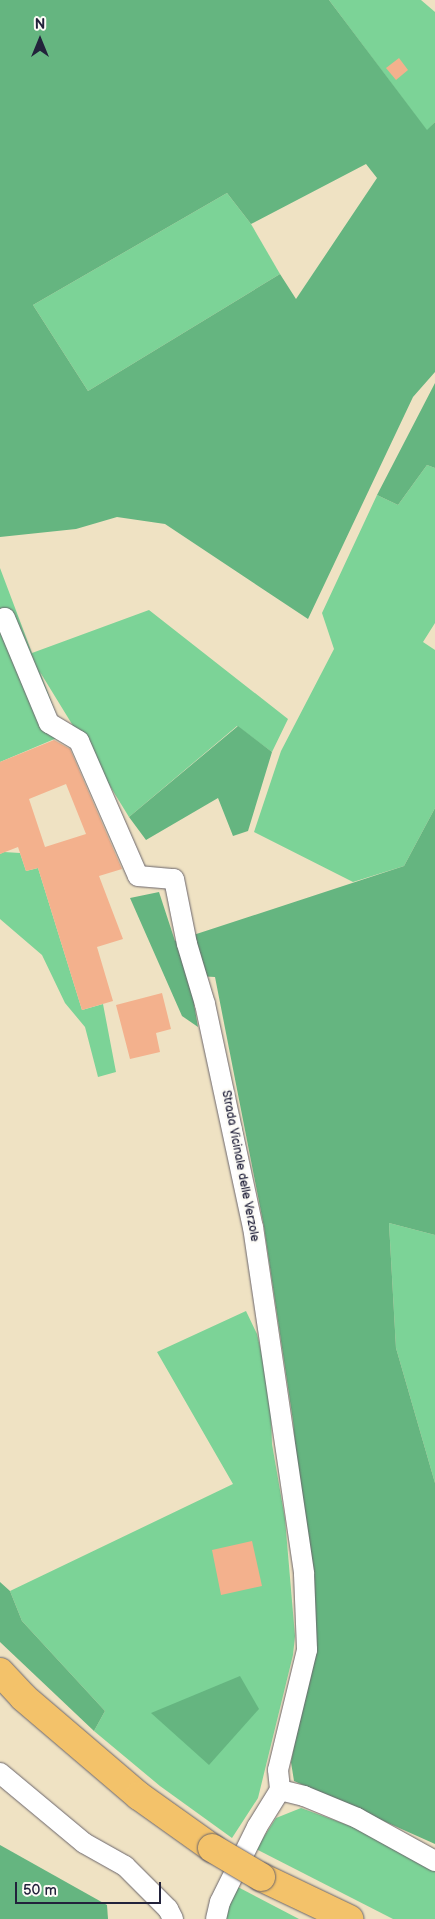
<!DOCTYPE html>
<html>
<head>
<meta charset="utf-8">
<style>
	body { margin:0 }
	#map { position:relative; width:435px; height:1919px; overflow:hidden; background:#efe2c3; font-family:"Balsamiq Sans",sans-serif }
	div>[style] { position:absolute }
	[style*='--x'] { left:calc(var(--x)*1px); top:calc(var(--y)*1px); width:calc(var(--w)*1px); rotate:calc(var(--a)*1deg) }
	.green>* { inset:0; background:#7cd397 }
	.forest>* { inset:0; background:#65b580 }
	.building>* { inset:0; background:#f3b18d }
	.roads { filter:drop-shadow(0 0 1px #6a656b) drop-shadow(0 0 1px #6a656b) }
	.minor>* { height:20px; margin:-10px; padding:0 10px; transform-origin:10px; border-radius:10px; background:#fff }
	.primary>* { height:28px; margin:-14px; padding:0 14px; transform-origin:14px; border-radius:14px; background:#f3c26a }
	.bridges { filter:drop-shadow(0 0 1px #6a656b) drop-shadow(0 0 1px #6a656b) }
	.primary-bridge>* { height:28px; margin:-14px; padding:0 14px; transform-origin:14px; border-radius:14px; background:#f3c26a }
	span { translate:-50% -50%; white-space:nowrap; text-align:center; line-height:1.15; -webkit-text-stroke:5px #fdfcf7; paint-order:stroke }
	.street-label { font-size:12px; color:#22223b }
	.north { position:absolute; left:15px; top:15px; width:50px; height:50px; -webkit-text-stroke:4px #fdfcf7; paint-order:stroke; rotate:0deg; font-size:14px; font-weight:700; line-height:20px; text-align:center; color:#22223b }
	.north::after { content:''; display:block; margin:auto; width:18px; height:22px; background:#22223b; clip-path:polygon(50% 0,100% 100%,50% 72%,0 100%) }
	.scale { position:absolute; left:15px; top:1882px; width:146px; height:22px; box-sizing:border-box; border:2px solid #22223b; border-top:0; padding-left:6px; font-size:15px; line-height:18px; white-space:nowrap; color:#22223b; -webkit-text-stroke:4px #fdfcf7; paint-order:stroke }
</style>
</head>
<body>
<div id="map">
	<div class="green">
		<div style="clip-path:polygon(329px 0,421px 0,435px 12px,435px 122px,427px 131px)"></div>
		<div style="clip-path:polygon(227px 193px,251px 224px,280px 274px,88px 391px,33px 305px)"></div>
		<div style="clip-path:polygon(427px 465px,435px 468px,435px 623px,423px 642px,435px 650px,435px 808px,404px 866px,353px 882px,254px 832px,281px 751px,334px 649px,322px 613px,377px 495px,398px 505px)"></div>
		<div style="clip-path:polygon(0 568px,32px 653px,149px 610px,288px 719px,272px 752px,237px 726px,129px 817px,40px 672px,64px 735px,0 762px)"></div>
		<div style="clip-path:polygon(4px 852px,20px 853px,26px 871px,38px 868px,82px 1010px,103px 1004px,116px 1072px,98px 1077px,85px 1027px,65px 1003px,42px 955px,0 919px,0 854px)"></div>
		<div style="clip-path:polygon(389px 1223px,435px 1235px,435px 1483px,396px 1348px)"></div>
		<div style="clip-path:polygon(246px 1311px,257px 1334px,270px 1389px,272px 1444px,285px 1519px,295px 1636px,293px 1655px,258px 1798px,232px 1838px,160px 1786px,94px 1731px,105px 1711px,22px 1621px,10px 1591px,233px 1484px,157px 1352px)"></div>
		<div style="clip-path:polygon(301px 1808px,353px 1827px,435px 1869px,435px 1919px,393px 1919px,256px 1849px,276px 1818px)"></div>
		<div style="clip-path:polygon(236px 1886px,299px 1919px,225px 1919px)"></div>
	</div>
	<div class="forest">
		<div style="clip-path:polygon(evenodd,0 0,329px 0,427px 130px,435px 122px,435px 372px,413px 397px,308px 619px,165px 524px,117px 517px,76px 529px,0 537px,0 0,366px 164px,377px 178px,296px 299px,280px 274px,88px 391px,33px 305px,227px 193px,251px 224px,366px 164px)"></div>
		<div style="clip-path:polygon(435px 383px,435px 468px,427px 465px,398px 505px,377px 495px)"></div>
		<div style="clip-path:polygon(238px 726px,272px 752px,248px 831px,233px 836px,218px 798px,146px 840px,129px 817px)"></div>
		<div style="clip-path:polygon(435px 808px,435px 1235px,389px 1223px,396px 1348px,435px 1483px,435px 1844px,294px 1781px,291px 1762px,313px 1650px,293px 1421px,264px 1227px,215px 977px,197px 976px,194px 1004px,198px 1027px,182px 1016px,130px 898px,159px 892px,175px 941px,404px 866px)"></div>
		<div style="clip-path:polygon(0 1582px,10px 1591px,22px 1621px,105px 1711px,94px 1731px,0 1642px)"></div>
		<div style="clip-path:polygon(240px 1676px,259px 1709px,209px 1765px,151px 1713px)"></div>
		<div style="clip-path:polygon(0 1845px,107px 1905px,108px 1919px,0 1919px)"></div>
	</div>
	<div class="building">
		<div style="clip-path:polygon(399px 58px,408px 70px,396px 80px,386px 68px)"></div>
		<div style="clip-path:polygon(evenodd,54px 740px,70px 749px,122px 869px,99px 876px,123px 939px,97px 947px,113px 1001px,82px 1010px,38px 868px,26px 871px,18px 847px,0 854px,0 762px,54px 740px,66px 784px,86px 834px,45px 847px,29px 799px,66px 784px)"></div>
		<div style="clip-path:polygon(162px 993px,171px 1029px,156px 1033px,160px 1052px,130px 1059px,116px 1005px)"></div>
		<div style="clip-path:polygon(252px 1541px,262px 1586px,221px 1595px,212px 1550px)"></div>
	</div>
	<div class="roads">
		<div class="minor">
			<div style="--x:0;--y:620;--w:5;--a:-22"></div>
			<div style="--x:5;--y:618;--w:114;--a:67.3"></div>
			<div style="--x:49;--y:723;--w:35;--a:31"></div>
			<div style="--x:79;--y:741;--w:147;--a:66.4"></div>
			<div style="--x:138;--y:876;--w:36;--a:5"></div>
			<div style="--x:174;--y:879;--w:66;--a:78.7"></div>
			<div style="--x:187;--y:944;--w:63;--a:73.3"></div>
			<div style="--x:205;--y:1004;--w:228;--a:77.9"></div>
			<div style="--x:253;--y:1227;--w:351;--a:81.6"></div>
			<div style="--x:304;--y:1574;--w:76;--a:87.7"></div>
			<div style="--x:307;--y:1650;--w:123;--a:103.6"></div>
			<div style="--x:278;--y:1770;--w:20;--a:84"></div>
			<div style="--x:0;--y:1773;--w:109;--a:39.8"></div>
			<div style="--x:84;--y:1843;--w:47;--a:29.3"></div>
			<div style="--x:125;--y:1866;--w:61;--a:45"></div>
			<div style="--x:168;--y:1909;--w:11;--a:63"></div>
			<div style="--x:216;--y:1919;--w:17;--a:-77"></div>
			<div style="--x:220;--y:1902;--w:84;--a:-63.7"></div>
			<div style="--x:257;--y:1827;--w:44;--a:-58.1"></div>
			<div style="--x:280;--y:1790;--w:25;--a:14"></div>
			<div style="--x:304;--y:1796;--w:57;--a:22.5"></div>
			<div style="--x:357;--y:1818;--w:89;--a:28.9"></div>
		</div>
		<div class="primary">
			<div style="--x:0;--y:1672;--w:34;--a:47"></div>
			<div style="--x:23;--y:1697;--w:153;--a:40.5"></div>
			<div style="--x:139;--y:1796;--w:90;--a:35.5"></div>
			<div style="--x:261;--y:1877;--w:98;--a:25.5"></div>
		</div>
	</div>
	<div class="bridges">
		<div class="primary-bridge">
			<div style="--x:212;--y:1848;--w:57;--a:30.6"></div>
		</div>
	</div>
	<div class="street-label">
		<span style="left:240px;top:1166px;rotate:79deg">Strada Vicinale delle Verzole</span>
	</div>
	<div class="north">N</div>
	<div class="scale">50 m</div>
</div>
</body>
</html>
